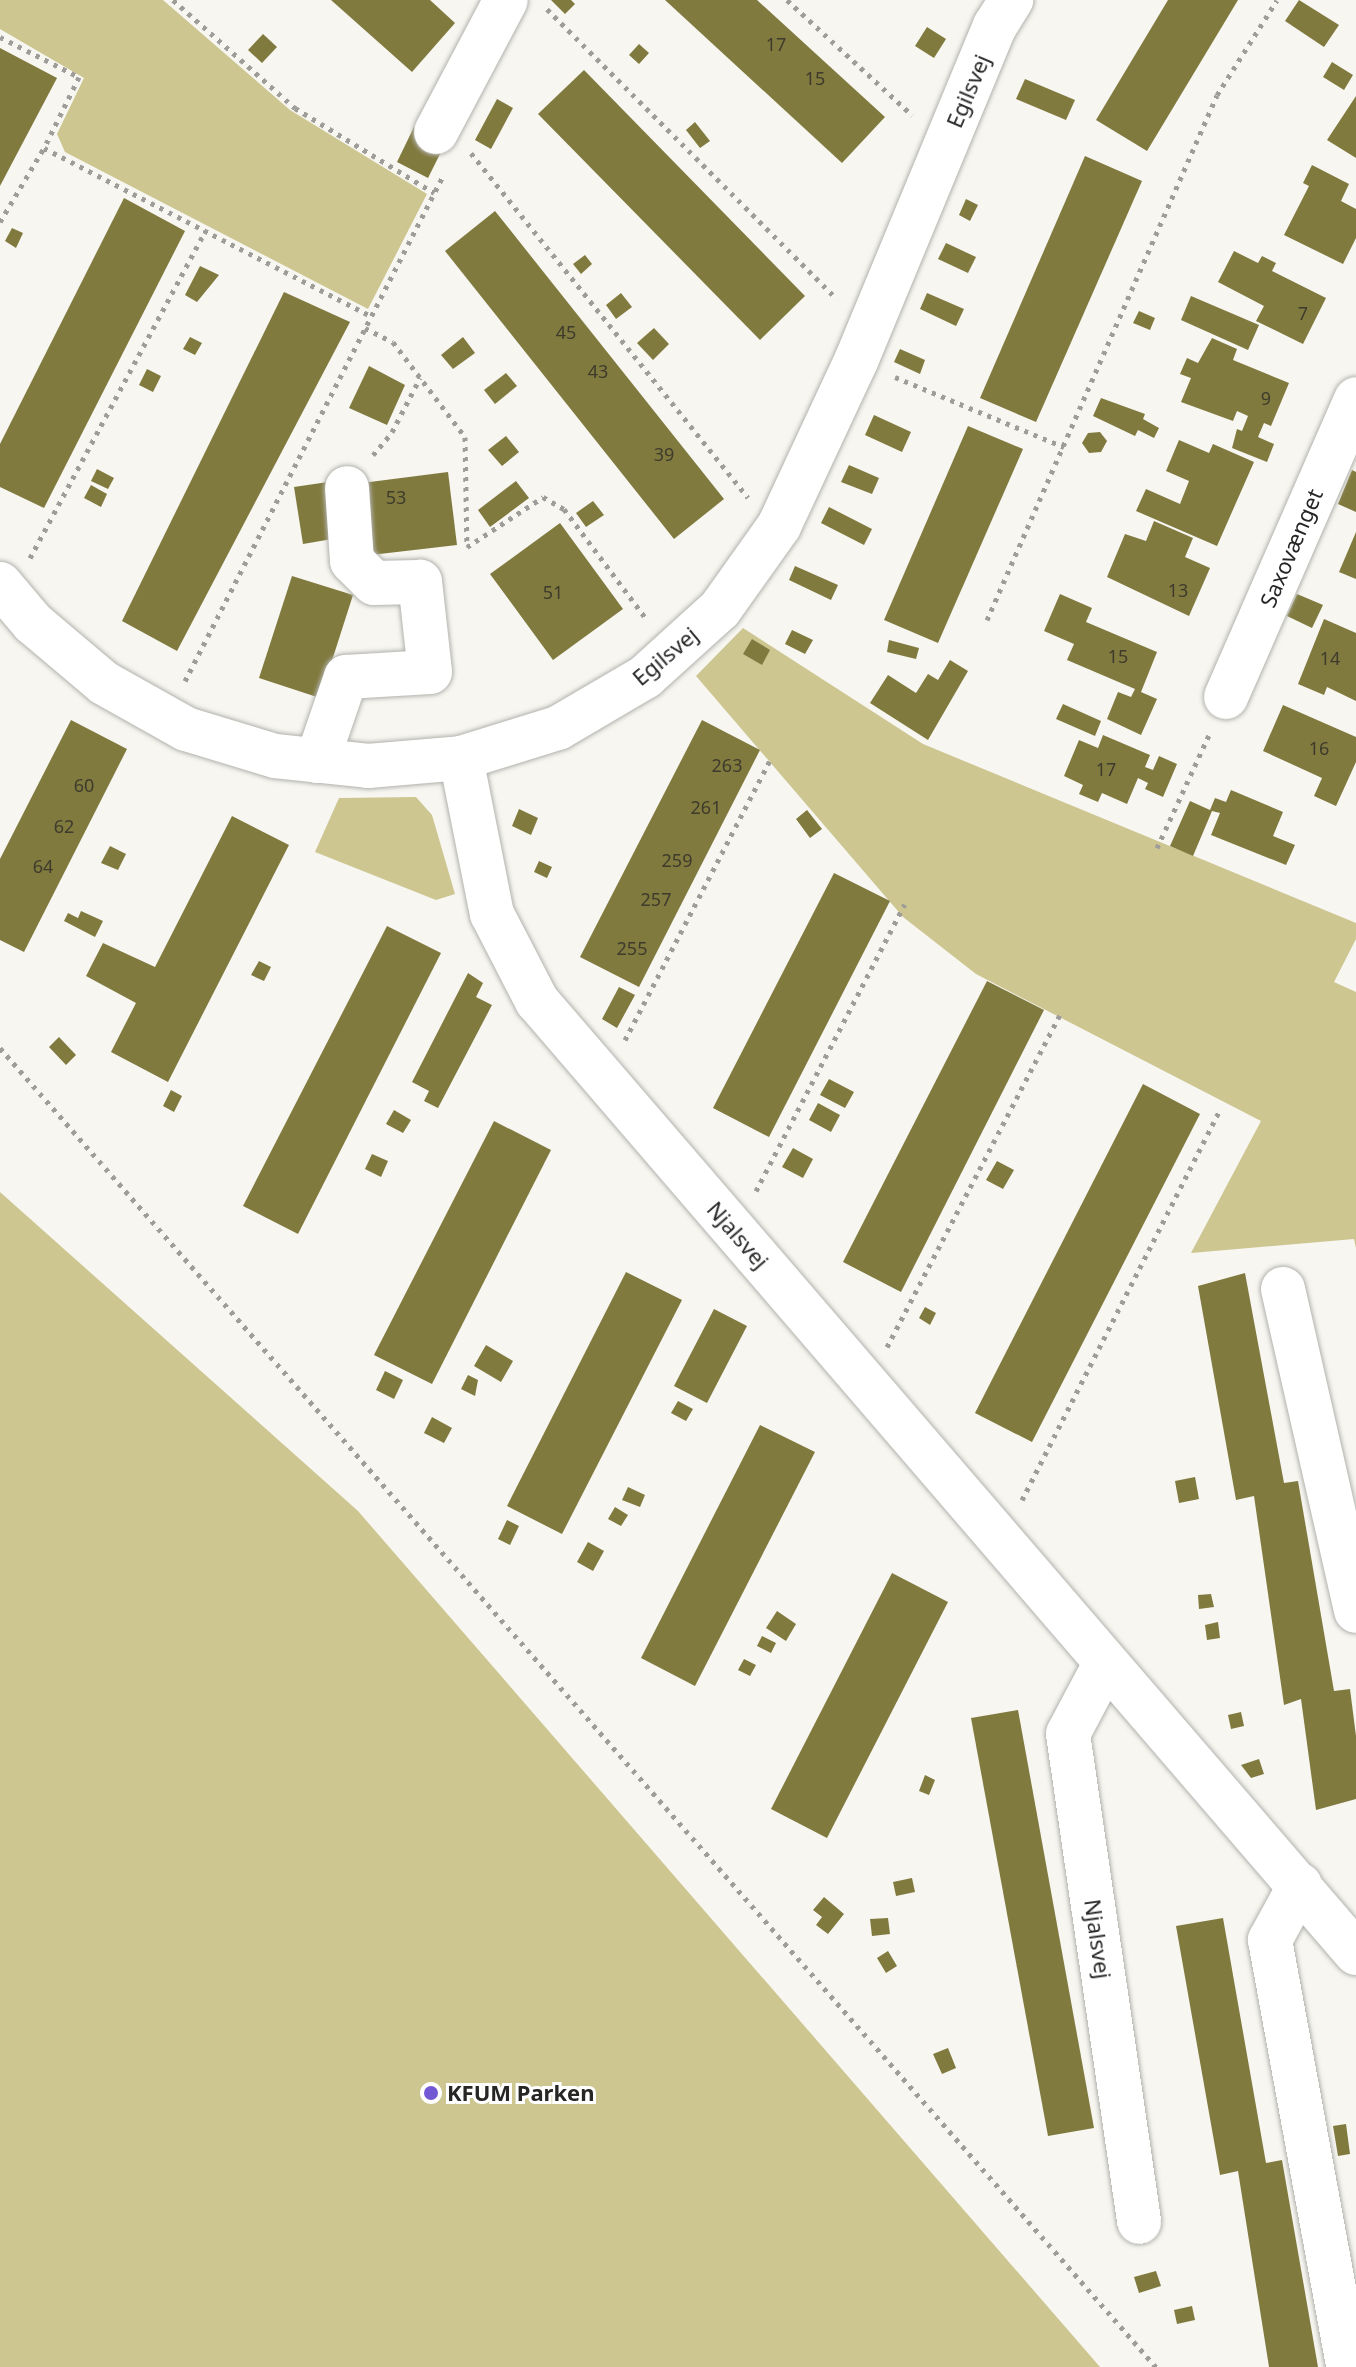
<!DOCTYPE html>
<html>
<head>
<meta charset="utf-8">
<style>
	body { margin:0 }
	#map { position:relative; width:1356px; height:2367px; overflow:hidden; background:#f7f6f1; font-family:"Noto Sans",sans-serif }
	div>[style] { position:absolute }
	[style*='--x'] { left:calc(var(--x)*1px); top:calc(var(--y)*1px); width:calc(var(--w)*1px); rotate:calc(var(--a)*1deg) }
	.green>* { inset:0; background:#cdc690 }
	.building>* { inset:0; background:#817a3f }
	.path>* { height:5px; margin-top:-2.5px; transform-origin:0; background:repeating-linear-gradient(90deg,#9e9d99 0 4px,transparent 0 10px) }
	.roads { filter:drop-shadow(0 0 2px #b2b2ad) drop-shadow(0 0 2px #b2b2ad) }
	.minor>* { height:44px; margin:-22px; padding:0 22px; transform-origin:22px; border-radius:22px; background:#fff }
	.dots>* { width:22px; height:22px; translate:-50% -50%; box-sizing:border-box; border:4px solid #fff; border-radius:50% }
	span { translate:-50% -50%; white-space:nowrap; text-align:center; line-height:1.15; -webkit-text-stroke:6px #fff; paint-order:stroke }
	.number-label { font-size:18px; color:#3e3b2c }
	.number-label span { -webkit-text-stroke-width:0 }
	.street-label { font-size:22px; color:#272625 }
	.poi-label { font-size:22px; color:#272625; font-weight:700 }
	.left { translate:0 -50%; text-align:left }
</style>
</head>
<body>
<div id="map">
	<div class="green">
		<div style="clip-path:polygon(0 0,163px 0,290px 110px,427px 194px,368px 309px,65px 152px,57px 134px,84px 78px,0 29px)"></div>
		<div style="clip-path:polygon(743px 628px,923px 744px,1356px 923px,1356px 939px,1334px 982px,1356px 992px,1356px 1248px,1354px 1239px,1191px 1253px,1261px 1121px,976px 974px,903px 917px,696px 676px)"></div>
		<div style="clip-path:polygon(416px 797px,432px 815px,455px 894px,436px 900px,315px 852px,339px 798px)"></div>
		<div style="clip-path:polygon(0 1192px,358px 1511px,1100px 2367px,0 2367px)"></div>
	</div>
	<div class="building">
		<div style="clip-path:polygon(331px 0,430px 0,455px 23px,412px 72px)"></div>
		<div style="clip-path:polygon(551px 0,571px 0,575px 4px,565px 14px)"></div>
		<div style="clip-path:polygon(665px 0,757px 0,885px 117px,842px 163px)"></div>
		<div style="clip-path:polygon(1168px 0,1238px 0,1147px 151px,1096px 120px)"></div>
		<div style="clip-path:polygon(1299px 0,1339px 25px,1324px 47px,1285px 21px)"></div>
		<div style="clip-path:polygon(927px 27px,946px 39px,934px 58px,915px 46px)"></div>
		<div style="clip-path:polygon(263px 34px,277px 47px,262px 63px,248px 50px)"></div>
		<div style="clip-path:polygon(639px 44px,649px 53px,639px 64px,629px 55px)"></div>
		<div style="clip-path:polygon(0 48px,57px 78px,0 186px)"></div>
		<div style="clip-path:polygon(1332px 62px,1353px 75px,1344px 90px,1323px 77px)"></div>
		<div style="clip-path:polygon(584px 70px,805px 296px,760px 340px,538px 114px)"></div>
		<div style="clip-path:polygon(1025px 79px,1075px 100px,1066px 120px,1016px 99px)"></div>
		<div style="clip-path:polygon(1356px 96px,1356px 158px,1327px 140px)"></div>
		<div style="clip-path:polygon(497px 99px,513px 108px,491px 149px,475px 140px)"></div>
		<div style="clip-path:polygon(695px 122px,710px 141px,700px 148px,686px 130px)"></div>
		<div style="clip-path:polygon(414px 127px,446px 142px,428px 178px,397px 162px)"></div>
		<div style="clip-path:polygon(1085px 156px,1142px 181px,1036px 422px,980px 398px)"></div>
		<div style="clip-path:polygon(1312px 165px,1349px 184px,1341px 201px,1356px 209px,1356px 238px,1343px 264px,1284px 235px,1309px 186px,1303px 183px)"></div>
		<div style="clip-path:polygon(124px 198px,185px 231px,44px 508px,0 487px,0 444px)"></div>
		<div style="clip-path:polygon(966px 199px,978px 205px,970px 221px,959px 215px)"></div>
		<div style="clip-path:polygon(495px 211px,724px 499px,674px 539px,445px 251px)"></div>
		<div style="clip-path:polygon(12px 228px,23px 233px,16px 248px,5px 241px)"></div>
		<div style="clip-path:polygon(946px 243px,976px 257px,968px 273px,938px 259px)"></div>
		<div style="clip-path:polygon(1234px 251px,1258px 263px,1262px 256px,1276px 263px,1272px 271px,1326px 298px,1303px 344px,1256px 321px,1264px 306px,1218px 282px)"></div>
		<div style="clip-path:polygon(585px 255px,592px 264px,581px 274px,573px 264px)"></div>
		<div style="clip-path:polygon(200px 266px,219px 275px,197px 302px,185px 295px)"></div>
		<div style="clip-path:polygon(284px 292px,350px 322px,177px 651px,122px 621px)"></div>
		<div style="clip-path:polygon(621px 293px,632px 307px,616px 319px,606px 305px)"></div>
		<div style="clip-path:polygon(927px 293px,964px 309px,956px 326px,920px 309px)"></div>
		<div style="clip-path:polygon(1191px 296px,1259px 325px,1248px 350px,1181px 320px)"></div>
		<div style="clip-path:polygon(1139px 311px,1155px 318px,1150px 330px,1133px 323px)"></div>
		<div style="clip-path:polygon(654px 328px,669px 344px,653px 360px,637px 343px)"></div>
		<div style="clip-path:polygon(190px 337px,202px 343px,195px 355px,183px 349px)"></div>
		<div style="clip-path:polygon(463px 337px,475px 353px,453px 369px,441px 355px)"></div>
		<div style="clip-path:polygon(1212px 338px,1237px 349px,1233px 360px,1289px 383px,1271px 426px,1264px 423px,1258px 437px,1274px 444px,1267px 462px,1232px 448px,1237px 429px,1242px 431px,1248px 416px,1237px 411px,1233px 421px,1181px 402px,1191px 378px,1180px 374px,1187px 358px,1198px 363px)"></div>
		<div style="clip-path:polygon(900px 349px,925px 360px,920px 374px,894px 362px)"></div>
		<div style="clip-path:polygon(369px 366px,405px 385px,387px 425px,349px 408px)"></div>
		<div style="clip-path:polygon(147px 369px,161px 376px,153px 392px,139px 385px)"></div>
		<div style="clip-path:polygon(506px 373px,517px 386px,495px 404px,484px 390px)"></div>
		<div style="clip-path:polygon(1101px 398px,1145px 414px,1143px 419px,1159px 428px,1154px 438px,1138px 430px,1135px 436px,1093px 416px)"></div>
		<div style="clip-path:polygon(874px 415px,911px 432px,902px 452px,865px 435px)"></div>
		<div style="clip-path:polygon(968px 426px,1023px 449px,938px 643px,884px 620px)"></div>
		<div style="clip-path:polygon(1100px 432px,1107px 441px,1101px 452px,1089px 453px,1082px 443px,1088px 433px)"></div>
		<div style="clip-path:polygon(506px 436px,519px 452px,502px 466px,488px 450px)"></div>
		<div style="clip-path:polygon(1179px 440px,1209px 453px,1213px 444px,1254px 462px,1217px 546px,1136px 511px,1146px 489px,1180px 504px,1189px 481px,1166px 471px)"></div>
		<div style="clip-path:polygon(849px 465px,879px 478px,872px 494px,841px 482px)"></div>
		<div style="clip-path:polygon(97px 469px,114px 478px,108px 489px,91px 481px)"></div>
		<div style="clip-path:polygon(1352px 470px,1356px 472px,1356px 512px,1338px 504px)"></div>
		<div style="clip-path:polygon(448px 472px,457px 545px,371px 555px,362px 483px)"></div>
		<div style="clip-path:polygon(516px 481px,529px 498px,490px 527px,478px 510px)"></div>
		<div style="clip-path:polygon(328px 482px,338px 538px,303px 544px,294px 487px)"></div>
		<div style="clip-path:polygon(91px 485px,107px 494px,101px 507px,84px 498px)"></div>
		<div style="clip-path:polygon(593px 501px,604px 515px,586px 527px,576px 513px)"></div>
		<div style="clip-path:polygon(829px 507px,872px 529px,864px 545px,821px 523px)"></div>
		<div style="clip-path:polygon(1154px 521px,1193px 538px,1185px 557px,1210px 568px,1189px 616px,1107px 577px,1125px 534px,1146px 541px)"></div>
		<div style="clip-path:polygon(560px 523px,623px 609px,553px 660px,490px 574px)"></div>
		<div style="clip-path:polygon(1356px 532px,1356px 579px,1339px 572px)"></div>
		<div style="clip-path:polygon(795px 566px,838px 585px,831px 600px,789px 580px)"></div>
		<div style="clip-path:polygon(292px 576px,353px 595px,320px 698px,259px 678px)"></div>
		<div style="clip-path:polygon(1060px 594px,1092px 608px,1086px 622px,1157px 652px,1141px 692px,1157px 699px,1141px 735px,1107px 719px,1118px 692px,1131px 697px,1135px 689px,1067px 660px,1074px 644px,1044px 631px)"></div>
		<div style="clip-path:polygon(1297px 594px,1323px 605px,1312px 628px,1287px 616px)"></div>
		<div style="clip-path:polygon(1324px 619px,1356px 633px,1356px 701px,1327px 687px,1324px 695px,1298px 684px)"></div>
		<div style="clip-path:polygon(792px 630px,813px 640px,805px 654px,785px 644px)"></div>
		<div style="clip-path:polygon(752px 639px,770px 650px,762px 665px,743px 654px)"></div>
		<div style="clip-path:polygon(889px 640px,919px 648px,916px 659px,887px 652px)"></div>
		<div style="clip-path:polygon(950px 660px,968px 671px,928px 740px,870px 703px,888px 675px,916px 693px,928px 674px,938px 680px)"></div>
		<div style="clip-path:polygon(1063px 704px,1101px 721px,1095px 736px,1056px 719px)"></div>
		<div style="clip-path:polygon(1283px 705px,1356px 737px,1356px 762px,1336px 806px,1314px 796px,1322px 778px,1263px 751px)"></div>
		<div style="clip-path:polygon(71px 720px,127px 749px,24px 952px,0 940px,0 859px)"></div>
		<div style="clip-path:polygon(702px 720px,760px 750px,639px 987px,580px 957px)"></div>
		<div style="clip-path:polygon(1103px 735px,1150px 755px,1145px 767px,1153px 770px,1159px 756px,1177px 764px,1163px 797px,1145px 789px,1148px 783px,1138px 778px,1127px 804px,1102px 793px,1098px 802px,1079px 794px,1083px 785px,1064px 776px,1079px 740px,1098px 748px)"></div>
		<div style="clip-path:polygon(1231px 790px,1283px 812px,1273px 836px,1295px 845px,1286px 865px,1211px 835px,1220px 813px,1212px 811px,1193px 856px,1170px 846px,1190px 801px,1210px 810px,1215px 798px,1226px 802px)"></div>
		<div style="clip-path:polygon(519px 809px,538px 818px,531px 835px,512px 826px)"></div>
		<div style="clip-path:polygon(807px 810px,822px 829px,810px 838px,796px 819px)"></div>
		<div style="clip-path:polygon(232px 816px,289px 845px,168px 1082px,111px 1052px,136px 1003px,86px 976px,103px 943px,155px 967px)"></div>
		<div style="clip-path:polygon(110px 846px,126px 854px,118px 870px,101px 863px)"></div>
		<div style="clip-path:polygon(539px 861px,552px 867px,547px 878px,534px 872px)"></div>
		<div style="clip-path:polygon(834px 873px,890px 901px,769px 1137px,713px 1108px)"></div>
		<div style="clip-path:polygon(81px 911px,103px 921px,95px 937px,64px 921px,68px 913px,78px 918px)"></div>
		<div style="clip-path:polygon(387px 926px,441px 953px,298px 1234px,243px 1206px)"></div>
		<div style="clip-path:polygon(259px 961px,271px 967px,264px 981px,251px 975px)"></div>
		<div style="clip-path:polygon(468px 973px,483px 983px,476px 997px,492px 1005px,438px 1108px,424px 1101px,429px 1091px,412px 1082px)"></div>
		<div style="clip-path:polygon(987px 981px,1044px 1010px,901px 1292px,843px 1262px)"></div>
		<div style="clip-path:polygon(619px 987px,635px 995px,617px 1028px,602px 1019px)"></div>
		<div style="clip-path:polygon(59px 1037px,76px 1055px,66px 1065px,49px 1047px)"></div>
		<div style="clip-path:polygon(829px 1079px,854px 1092px,845px 1108px,820px 1095px)"></div>
		<div style="clip-path:polygon(1143px 1084px,1200px 1114px,1032px 1442px,975px 1413px)"></div>
		<div style="clip-path:polygon(171px 1090px,182px 1096px,174px 1112px,163px 1106px)"></div>
		<div style="clip-path:polygon(818px 1103px,840px 1115px,831px 1132px,809px 1120px)"></div>
		<div style="clip-path:polygon(394px 1110px,411px 1120px,403px 1133px,386px 1124px)"></div>
		<div style="clip-path:polygon(494px 1121px,551px 1150px,432px 1384px,374px 1355px)"></div>
		<div style="clip-path:polygon(793px 1148px,813px 1159px,803px 1178px,782px 1167px)"></div>
		<div style="clip-path:polygon(372px 1154px,388px 1161px,381px 1177px,365px 1169px)"></div>
		<div style="clip-path:polygon(997px 1161px,1014px 1170px,1003px 1189px,986px 1180px)"></div>
		<div style="clip-path:polygon(626px 1272px,682px 1300px,562px 1534px,507px 1506px)"></div>
		<div style="clip-path:polygon(1245px 1273px,1284px 1483px,1298px 1481px,1334px 1691px,1350px 1689px,1356px 1736px,1356px 1799px,1316px 1810px,1301px 1699px,1284px 1705px,1254px 1496px,1236px 1500px,1198px 1286px)"></div>
		<div style="clip-path:polygon(925px 1307px,936px 1313px,930px 1325px,919px 1318px)"></div>
		<div style="clip-path:polygon(714px 1309px,747px 1326px,707px 1403px,674px 1386px)"></div>
		<div style="clip-path:polygon(486px 1345px,513px 1361px,501px 1382px,474px 1366px)"></div>
		<div style="clip-path:polygon(385px 1371px,403px 1380px,394px 1399px,376px 1390px)"></div>
		<div style="clip-path:polygon(468px 1375px,478px 1380px,475px 1396px,461px 1389px)"></div>
		<div style="clip-path:polygon(678px 1401px,693px 1409px,686px 1421px,671px 1413px)"></div>
		<div style="clip-path:polygon(432px 1417px,452px 1428px,444px 1443px,424px 1433px)"></div>
		<div style="clip-path:polygon(760px 1425px,815px 1452px,695px 1686px,641px 1658px)"></div>
		<div style="clip-path:polygon(1195px 1477px,1199px 1499px,1179px 1503px,1175px 1481px)"></div>
		<div style="clip-path:polygon(628px 1487px,645px 1495px,640px 1507px,622px 1500px)"></div>
		<div style="clip-path:polygon(615px 1507px,628px 1515px,621px 1526px,608px 1519px)"></div>
		<div style="clip-path:polygon(507px 1520px,519px 1526px,510px 1545px,498px 1539px)"></div>
		<div style="clip-path:polygon(588px 1542px,604px 1551px,593px 1571px,577px 1562px)"></div>
		<div style="clip-path:polygon(892px 1573px,948px 1602px,827px 1838px,771px 1809px)"></div>
		<div style="clip-path:polygon(1211px 1594px,1214px 1607px,1199px 1609px,1198px 1595px)"></div>
		<div style="clip-path:polygon(777px 1611px,796px 1624px,786px 1641px,766px 1628px)"></div>
		<div style="clip-path:polygon(1218px 1622px,1220px 1638px,1207px 1640px,1205px 1625px)"></div>
		<div style="clip-path:polygon(762px 1636px,776px 1643px,771px 1653px,757px 1646px)"></div>
		<div style="clip-path:polygon(744px 1659px,756px 1665px,750px 1676px,738px 1670px)"></div>
		<div style="clip-path:polygon(1018px 1710px,1094px 2128px,1048px 2136px,971px 1718px)"></div>
		<div style="clip-path:polygon(1241px 1712px,1244px 1726px,1231px 1729px,1228px 1715px)"></div>
		<div style="clip-path:polygon(1259px 1759px,1264px 1774px,1251px 1778px,1241px 1765px)"></div>
		<div style="clip-path:polygon(925px 1775px,935px 1780px,929px 1795px,919px 1791px)"></div>
		<div style="clip-path:polygon(912px 1878px,915px 1892px,896px 1896px,893px 1882px)"></div>
		<div style="clip-path:polygon(824px 1897px,844px 1914px,828px 1934px,816px 1925px,822px 1917px,813px 1910px)"></div>
		<div style="clip-path:polygon(888px 1918px,890px 1934px,872px 1936px,870px 1919px)"></div>
		<div style="clip-path:polygon(1223px 1918px,1266px 2163px,1282px 2160px,1318px 2367px,1269px 2367px,1238px 2171px,1220px 2175px,1176px 1926px)"></div>
		<div style="clip-path:polygon(888px 1951px,897px 1966px,886px 1973px,877px 1958px)"></div>
		<div style="clip-path:polygon(948px 2048px,956px 2068px,942px 2074px,933px 2054px)"></div>
		<div style="clip-path:polygon(1346px 2124px,1350px 2154px,1338px 2156px,1333px 2126px)"></div>
		<div style="clip-path:polygon(1156px 2271px,1161px 2286px,1139px 2293px,1134px 2277px)"></div>
		<div style="clip-path:polygon(1192px 2306px,1195px 2320px,1177px 2324px,1174px 2310px)"></div>
	</div>
	<div class="path">
		<div style="--x:173;--y:0;--w:163;--a:41.5"></div>
		<div style="--x:295;--y:108;--w:163;--a:31.4"></div>
		<div style="--x:787;--y:0;--w:170;--a:42.6"></div>
		<div style="--x:547;--y:9;--w:410;--a:45"></div>
		<div style="--x:0;--y:37;--w:89;--a:26.9"></div>
		<div style="--x:79;--y:77;--w:79;--a:116.2"></div>
		<div style="--x:44;--y:148;--w:368;--a:27.2"></div>
		<div style="--x:471;--y:153;--w:442;--a:51.2"></div>
		<div style="--x:0;--y:222;--w:86;--a:-59.3"></div>
		<div style="--x:365;--y:328;--w:31;--a:27"></div>
		<div style="--x:393;--y:342;--w:119;--a:52.8"></div>
		<div style="--x:465;--y:437;--w:110;--a:89"></div>
		<div style="--x:467;--y:547;--w:91;--a:-33.3"></div>
		<div style="--x:543;--y:497;--w:24;--a:30"></div>
		<div style="--x:564;--y:509;--w:139;--a:53.2"></div>
		<div style="--x:895;--y:377;--w:183;--a:22.5"></div>
		<div style="--x:373;--y:455;--w:30;--a:-50"></div>
		<div style="--x:392;--y:432;--w:61;--a:-62.6"></div>
		<div style="--x:30;--y:558;--w:371;--a:-61.8"></div>
		<div style="--x:987;--y:620;--w:573;--a:-66.34"></div>
		<div style="--x:1217;--y:95;--w:112;--a:-57.7"></div>
		<div style="--x:185;--y:681;--w:569;--a:-62.94"></div>
		<div style="--x:1157;--y:848;--w:124;--a:-65.3"></div>
		<div style="--x:625;--y:1040;--w:319;--a:-62.6"></div>
		<div style="--x:0;--y:1048;--w:1754;--a:48.77"></div>
		<div style="--x:756;--y:1191;--w:323;--a:-62.6"></div>
		<div style="--x:887;--y:1347;--w:375;--a:-62.5"></div>
		<div style="--x:1022;--y:1500;--w:435;--a:-63.1"></div>
	</div>
	<div class="roads">
		<div class="minor">
			<div style="--x:436;--y:132;--w:149;--a:-62.1"></div>
			<div style="--x:0;--y:584;--w:51;--a:49.8"></div>
			<div style="--x:33;--y:623;--w:93;--a:40.2"></div>
			<div style="--x:104;--y:683;--w:94;--a:29.3"></div>
			<div style="--x:186;--y:729;--w:93;--a:16.9"></div>
			<div style="--x:275;--y:756;--w:94;--a:6.1"></div>
			<div style="--x:368;--y:766;--w:93;--a:-4.9"></div>
			<div style="--x:461;--y:758;--w:102;--a:-17.2"></div>
			<div style="--x:558;--y:728;--w:101;--a:-30.4"></div>
			<div style="--x:645;--y:677;--w:101;--a:-42.2"></div>
			<div style="--x:720;--y:609;--w:102;--a:-54.6"></div>
			<div style="--x:779;--y:526;--w:182;--a:-65"></div>
			<div style="--x:856;--y:361;--w:363;--a:-67.5"></div>
			<div style="--x:995;--y:26;--w:31;--a:-58"></div>
			<div style="--x:1226;--y:697;--w:325;--a:-66.4"></div>
			<div style="--x:461;--y:758;--w:159;--a:78.8"></div>
			<div style="--x:492;--y:914;--w:98;--a:62.7"></div>
			<div style="--x:537;--y:1001;--w:1256;--a:49.29"></div>
			<div style="--x:317;--y:761;--w:89;--a:-71"></div>
			<div style="--x:346;--y:677;--w:84;--a:-3.4"></div>
			<div style="--x:430;--y:672;--w:91;--a:-96.3"></div>
			<div style="--x:420;--y:582;--w:46;--a:178.8"></div>
			<div style="--x:374;--y:583;--w:31;--a:-135"></div>
			<div style="--x:352;--y:561;--w:73;--a:-93.9"></div>
			<div style="--x:1283;--y:1289;--w:330;--a:77.2"></div>
			<div style="--x:1105;--y:1664;--w:79;--a:117.9"></div>
			<div style="--x:1068;--y:1734;--w:493;--a:81.7"></div>
			<div style="--x:1300;--y:1885;--w:63;--a:118.6"></div>
			<div style="--x:1270;--y:1940;--w:434;--a:79.6"></div>
		</div>
	</div>
	<div class="dots">
		<div style="left:431px;top:2093px;background:#7259d3"></div>
	</div>
	<div class="number-label">
		<span style="left:776px;top:44px">17</span>
		<span style="left:815px;top:78px">15</span>
		<span style="left:1303px;top:313px">7</span>
		<span style="left:566px;top:332px">45</span>
		<span style="left:598px;top:371px">43</span>
		<span style="left:1266px;top:398px">9</span>
		<span style="left:664px;top:454px">39</span>
		<span style="left:396px;top:497px">53</span>
		<span style="left:1178px;top:590px">13</span>
		<span style="left:553px;top:592px">51</span>
		<span style="left:1118px;top:656px">15</span>
		<span style="left:1330px;top:658px">14</span>
		<span style="left:1319px;top:748px">16</span>
		<span style="left:727px;top:765px">263</span>
		<span style="left:1106px;top:769px">17</span>
		<span style="left:84px;top:785px">60</span>
		<span style="left:706px;top:807px">261</span>
		<span style="left:64px;top:826px">62</span>
		<span style="left:677px;top:860px">259</span>
		<span style="left:43px;top:866px">64</span>
		<span style="left:656px;top:899px">257</span>
		<span style="left:632px;top:948px">255</span>
	</div>
	<div class="street-label">
		<span style="left:968px;top:91px;rotate:-67deg">Egilsvej</span>
		<span style="left:1291px;top:548px;rotate:-67deg">Saxovænget</span>
		<span style="left:665px;top:656px;rotate:-40deg">Egilsvej</span>
		<span style="left:738px;top:1235px;rotate:49deg">Njalsvej</span>
		<span style="left:1098px;top:1939px;rotate:82deg">Njalsvej</span>
	</div>
	<div class="poi-label">
		<span class="left" style="left:447px;top:2093px">KFUM Parken</span>
	</div>
</div>
</body>
</html>
